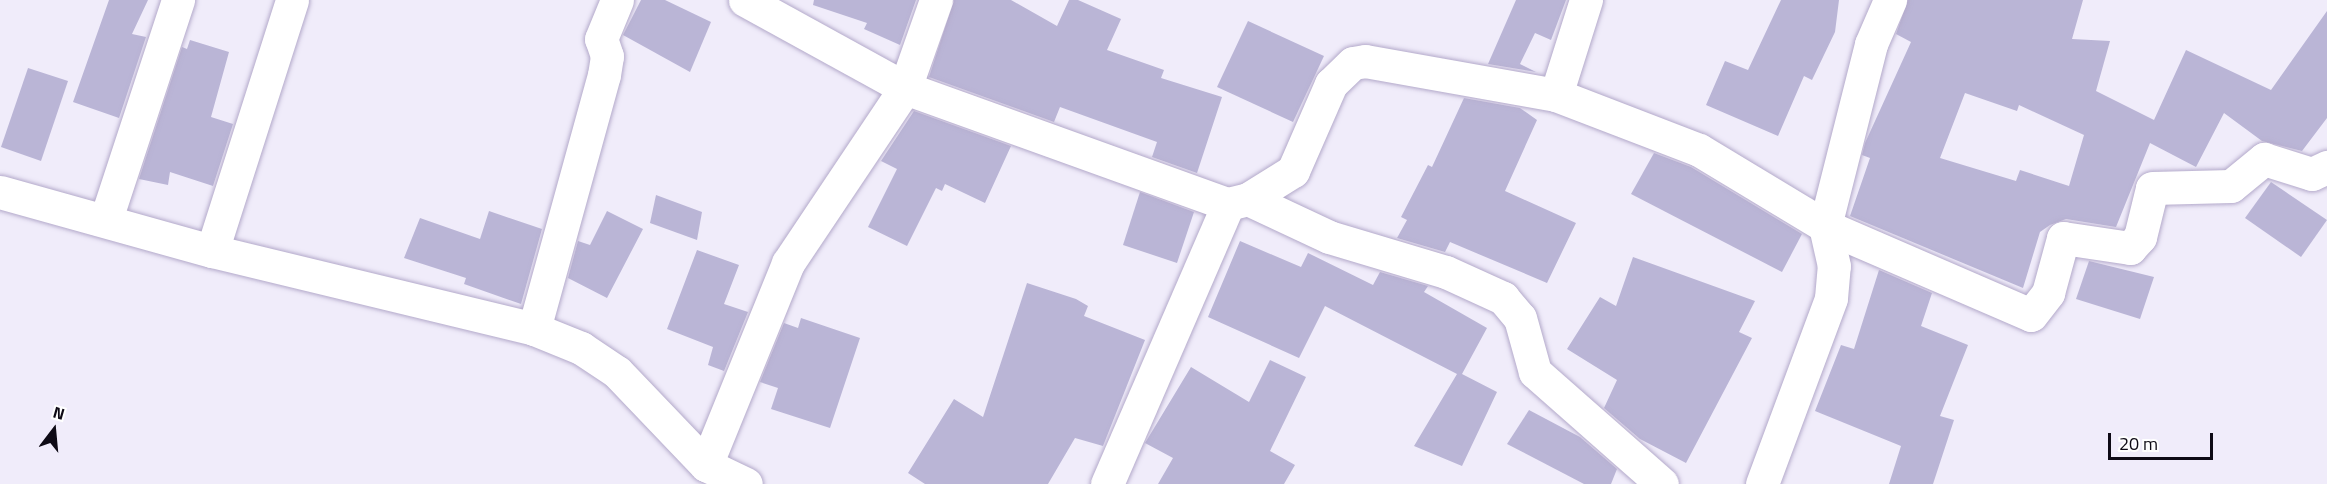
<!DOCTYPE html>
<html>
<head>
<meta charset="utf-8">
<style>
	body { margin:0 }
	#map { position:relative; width:2327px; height:484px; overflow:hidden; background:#f0ecfa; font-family:"Titillium Web",sans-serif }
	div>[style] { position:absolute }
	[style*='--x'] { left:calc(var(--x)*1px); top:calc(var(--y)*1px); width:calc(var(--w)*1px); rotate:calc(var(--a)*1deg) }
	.building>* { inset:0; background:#bab5d6 }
	.roads { filter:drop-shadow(0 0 2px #b3a9ca) drop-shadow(0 0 2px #b3a9ca) }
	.minor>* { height:33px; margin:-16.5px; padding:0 16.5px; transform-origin:16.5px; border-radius:16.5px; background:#fff }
	.tertiary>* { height:33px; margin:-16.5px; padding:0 16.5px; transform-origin:16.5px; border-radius:16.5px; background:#fff }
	span { translate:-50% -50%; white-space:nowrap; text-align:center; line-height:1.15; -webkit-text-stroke:4.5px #fff; paint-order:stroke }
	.north { position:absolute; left:24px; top:400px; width:60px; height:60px; -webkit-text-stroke:4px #fff; paint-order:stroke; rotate:16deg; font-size:16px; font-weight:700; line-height:24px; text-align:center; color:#0e0a15 }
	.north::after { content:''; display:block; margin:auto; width:21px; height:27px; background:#0e0a15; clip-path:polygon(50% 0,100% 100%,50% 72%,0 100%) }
	.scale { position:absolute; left:2108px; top:433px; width:105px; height:27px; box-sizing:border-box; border:3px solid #0e0a15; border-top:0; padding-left:8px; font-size:18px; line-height:21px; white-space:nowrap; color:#0e0a15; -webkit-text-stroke:4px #fff; paint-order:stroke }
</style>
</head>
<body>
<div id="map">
	<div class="building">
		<div style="clip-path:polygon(109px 0,148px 0,132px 34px,146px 37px,119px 118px,73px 102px)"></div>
		<div style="clip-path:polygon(641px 0,665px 0,711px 22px,690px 72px,623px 35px)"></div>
		<div style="clip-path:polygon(814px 0,916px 0,900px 45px,864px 29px,867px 23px,813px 5px)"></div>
		<div style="clip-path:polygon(954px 0,1011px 0,1057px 26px,1069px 0,1078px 0,1121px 19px,1107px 50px,1164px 70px,1161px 78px,1222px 97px,1197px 173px,1152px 157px,1157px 142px,1060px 107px,1054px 122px,929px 77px)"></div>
		<div style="clip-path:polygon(1516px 0,1566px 0,1551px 40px,1535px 33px,1520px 64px,1536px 72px,1488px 64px)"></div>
		<div style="clip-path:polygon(1781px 0,1839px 0,1835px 32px,1812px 80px,1804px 76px,1778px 136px,1706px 105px,1725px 61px,1748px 70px)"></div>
		<div style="clip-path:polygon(evenodd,1908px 0,2083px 0,2072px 39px,2110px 41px,2096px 91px,2154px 120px,2186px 50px,2271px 90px,2327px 11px,2327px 118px,2302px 151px,2262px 141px,2224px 113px,2196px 167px,2150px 143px,2116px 227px,2066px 219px,2050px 225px,2040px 232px,2023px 288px,1850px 216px,1870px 158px,1862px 155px,1865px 143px,1911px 42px,1896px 34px,1908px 0,1965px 93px,2017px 111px,2019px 105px,2084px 135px,2069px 186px,2020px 170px,2016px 181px,1940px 158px,1965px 93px)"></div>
		<div style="clip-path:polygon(1248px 21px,1324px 56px,1293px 122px,1217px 87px)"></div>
		<div style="clip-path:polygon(190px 40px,229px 52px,211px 117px,233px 124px,213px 186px,170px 172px,168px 185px,139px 179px,182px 47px,187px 49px)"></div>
		<div style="clip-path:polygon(28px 68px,68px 81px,41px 161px,1px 147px)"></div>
		<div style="clip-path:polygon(1464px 98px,1520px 108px,1537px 120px,1505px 191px,1576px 223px,1547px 283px,1450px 242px,1445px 252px,1397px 238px,1407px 220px,1401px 217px,1428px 165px,1432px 167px)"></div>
		<div style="clip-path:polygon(914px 111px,1011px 146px,985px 203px,945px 184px,942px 191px,936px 188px,907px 246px,868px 227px,897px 169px,881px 161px)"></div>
		<div style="clip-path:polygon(1654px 153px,1691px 167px,1802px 234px,1782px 272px,1631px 194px)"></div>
		<div style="clip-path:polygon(2271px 182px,2327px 220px,2301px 257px,2245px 218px)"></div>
		<div style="clip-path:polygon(1140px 192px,1194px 212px,1177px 263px,1123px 245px)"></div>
		<div style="clip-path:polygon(656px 195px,702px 212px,697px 240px,650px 223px)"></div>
		<div style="clip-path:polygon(489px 211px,542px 229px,521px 304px,464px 284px,466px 278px,404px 258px,420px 218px,480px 239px)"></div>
		<div style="clip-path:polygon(607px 211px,643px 229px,607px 298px,568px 278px,578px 241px,590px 245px)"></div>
		<div style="clip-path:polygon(1240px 241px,1301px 267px,1308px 253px,1373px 285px,1380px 272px,1428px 286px,1424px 292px,1487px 328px,1462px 374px,1497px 392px,1462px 466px,1414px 446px,1457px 374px,1325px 306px,1299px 358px,1208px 317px)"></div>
		<div style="clip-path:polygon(697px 250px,739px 265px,724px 304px,748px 312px,724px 371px,708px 365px,713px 347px,667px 329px)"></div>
		<div style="clip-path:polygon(1633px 257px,1755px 301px,1739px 332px,1752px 338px,1686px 463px,1640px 439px,1604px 408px,1617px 380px,1567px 349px,1600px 297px,1616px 306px)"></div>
		<div style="clip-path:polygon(2089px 261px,2154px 277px,2140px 319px,2076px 299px)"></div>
		<div style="clip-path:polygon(1879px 270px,1932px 293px,1921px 326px,1968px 345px,1940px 416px,1954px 420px,1933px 484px,1889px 484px,1901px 446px,1815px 411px,1841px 345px,1854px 349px)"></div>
		<div style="clip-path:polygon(1027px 283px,1076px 299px,1088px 306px,1084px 316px,1145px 340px,1103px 446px,1075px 438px,1048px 484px,925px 484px,908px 473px,954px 399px,983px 417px)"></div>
		<div style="clip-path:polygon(801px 318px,860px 338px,830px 428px,771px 409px,778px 388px,760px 382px,784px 323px,798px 328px)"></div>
		<div style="clip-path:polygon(1270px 360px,1306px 377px,1270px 451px,1295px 465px,1284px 484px,1158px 484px,1173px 458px,1145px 443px,1191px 367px,1249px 402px)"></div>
		<div style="clip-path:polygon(1529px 410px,1580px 437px,1617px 469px,1611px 484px,1584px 484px,1507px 444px)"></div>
	</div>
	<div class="roads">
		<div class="minor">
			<div style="--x:745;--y:0;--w:183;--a:28.8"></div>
			<div style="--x:905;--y:88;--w:343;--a:19.8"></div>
			<div style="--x:1228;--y:204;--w:21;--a:-14"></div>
			<div style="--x:1248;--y:199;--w:53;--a:-31.9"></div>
			<div style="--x:1293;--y:171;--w:95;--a:-66.4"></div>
			<div style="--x:1331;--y:84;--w:30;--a:-44"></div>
			<div style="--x:1353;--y:63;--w:12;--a:-9"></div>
			<div style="--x:1365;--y:61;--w:194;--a:10.1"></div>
			<div style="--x:1556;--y:95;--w:153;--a:21"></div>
			<div style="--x:1699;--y:150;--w:147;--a:31.1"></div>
			<div style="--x:1825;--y:226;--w:224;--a:23.4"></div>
			<div style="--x:2031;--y:315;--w:28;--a:-52"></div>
			<div style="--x:2048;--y:293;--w:57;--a:-74.7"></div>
			<div style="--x:2063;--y:238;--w:68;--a:8.5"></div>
			<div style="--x:2130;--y:248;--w:15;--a:-48"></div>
			<div style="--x:2140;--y:237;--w:50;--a:-76.2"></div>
			<div style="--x:2152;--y:188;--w:79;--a:-1.5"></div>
			<div style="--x:2231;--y:186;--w:43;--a:-39.3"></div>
			<div style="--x:2264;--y:159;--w:50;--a:17.4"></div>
			<div style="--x:2312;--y:174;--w:17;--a:-25"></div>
			<div style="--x:1556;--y:95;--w:100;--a:-72.5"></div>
			<div style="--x:1248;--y:199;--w:89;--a:25.1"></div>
			<div style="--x:1329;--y:237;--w:122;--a:16.7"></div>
			<div style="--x:1446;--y:272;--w:63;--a:24.5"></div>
			<div style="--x:1503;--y:298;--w:26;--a:50"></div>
			<div style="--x:1520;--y:318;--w:56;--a:74.5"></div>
			<div style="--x:1535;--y:372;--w:169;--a:41.4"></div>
			<div style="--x:106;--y:219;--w:231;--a:-71.8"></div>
			<div style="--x:212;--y:251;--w:263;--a:-72.3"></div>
			<div style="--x:534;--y:329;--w:263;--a:-74.6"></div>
			<div style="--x:604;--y:75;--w:19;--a:-81"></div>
			<div style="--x:607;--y:56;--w:18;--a:-109"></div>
			<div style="--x:601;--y:39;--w:42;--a:-67.7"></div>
			<div style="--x:706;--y:465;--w:218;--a:-67.9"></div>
			<div style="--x:788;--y:263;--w:211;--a:-56.2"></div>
			<div style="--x:905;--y:88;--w:93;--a:-70.6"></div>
			<div style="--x:1107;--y:484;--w:305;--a:-66.6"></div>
			<div style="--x:1762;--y:484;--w:198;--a:-69.6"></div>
			<div style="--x:1831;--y:298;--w:32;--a:-85"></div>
			<div style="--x:1834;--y:266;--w:41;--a:-102.7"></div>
			<div style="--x:1825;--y:226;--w:188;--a:-75.8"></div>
			<div style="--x:1871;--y:44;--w:48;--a:-66.6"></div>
		</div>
		<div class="tertiary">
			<div style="--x:0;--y:192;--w:220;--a:15.6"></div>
			<div style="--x:212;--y:251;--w:331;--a:13.6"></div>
			<div style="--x:534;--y:329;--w:51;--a:22"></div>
			<div style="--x:581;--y:348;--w:43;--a:33.7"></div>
			<div style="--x:617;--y:372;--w:129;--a:46.3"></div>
			<div style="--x:706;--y:465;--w:44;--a:25.4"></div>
		</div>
	</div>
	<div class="north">N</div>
	<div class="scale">20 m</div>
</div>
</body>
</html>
